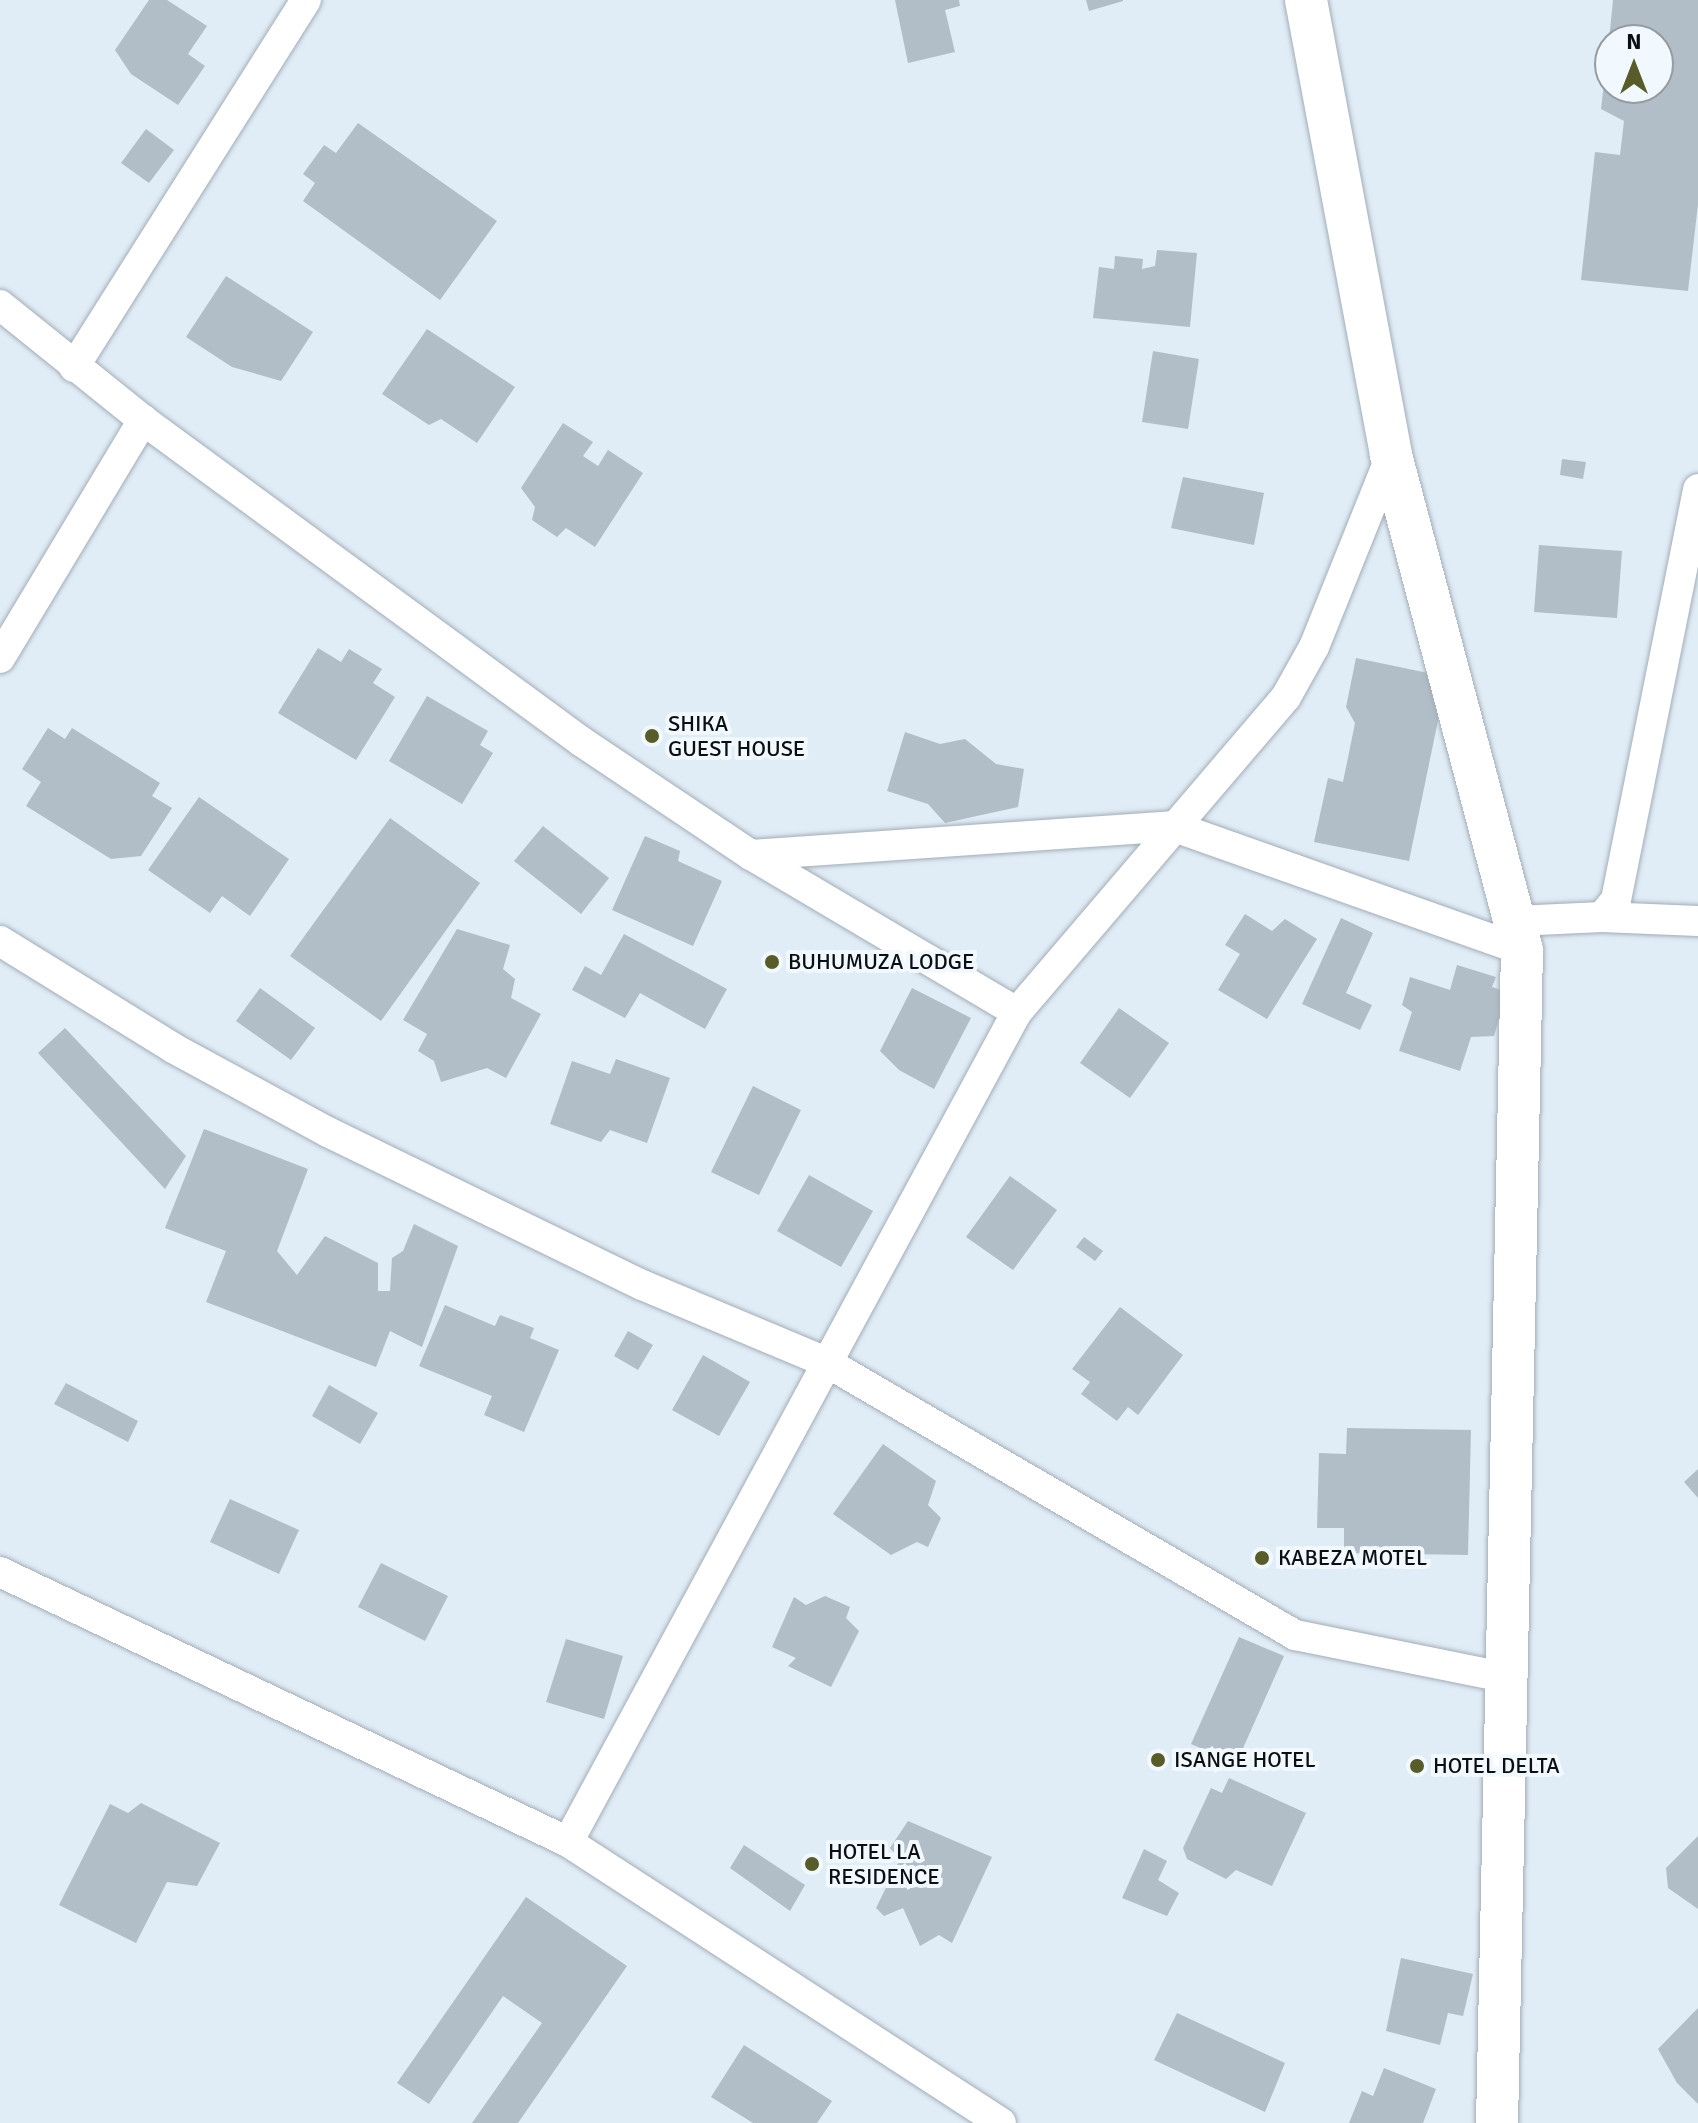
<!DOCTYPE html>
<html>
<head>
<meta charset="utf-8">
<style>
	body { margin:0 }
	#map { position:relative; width:1698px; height:2123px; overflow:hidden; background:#e0ecf6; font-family:Signika,sans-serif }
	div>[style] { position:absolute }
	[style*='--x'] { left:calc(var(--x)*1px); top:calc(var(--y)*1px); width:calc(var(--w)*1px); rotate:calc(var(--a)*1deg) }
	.building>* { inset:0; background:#b1bdc7 }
	.roads { filter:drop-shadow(0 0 2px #a2adb7) drop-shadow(0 0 2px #a2adb7) }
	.minor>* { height:30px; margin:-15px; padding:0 15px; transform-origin:15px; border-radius:15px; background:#fff }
	.secondary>* { height:42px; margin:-21px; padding:0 21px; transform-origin:21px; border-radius:21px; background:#fff }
	.dots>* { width:22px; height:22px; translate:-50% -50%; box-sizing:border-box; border:4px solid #f1f9ff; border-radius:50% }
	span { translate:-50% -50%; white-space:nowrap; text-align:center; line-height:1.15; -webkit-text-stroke:8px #f1f9ff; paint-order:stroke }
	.poi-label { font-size:22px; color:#0b0f12 }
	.left { translate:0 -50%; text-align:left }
	.north { position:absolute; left:1594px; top:24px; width:80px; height:80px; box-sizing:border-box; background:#f1f9ff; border:2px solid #959ba0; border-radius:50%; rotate:0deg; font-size:22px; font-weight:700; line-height:32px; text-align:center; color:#0b0f12 }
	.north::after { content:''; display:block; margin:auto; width:28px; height:36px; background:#585c29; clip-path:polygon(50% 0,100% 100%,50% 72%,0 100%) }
</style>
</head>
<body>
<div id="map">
	<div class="building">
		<div style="clip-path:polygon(149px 0,167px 0,207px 26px,188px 54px,205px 66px,178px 105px,131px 74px,115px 50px)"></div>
		<div style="clip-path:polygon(895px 0,959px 0,960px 6px,945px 10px,955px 52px,908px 63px)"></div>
		<div style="clip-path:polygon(1086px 0,1123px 0,1123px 1px,1089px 11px)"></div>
		<div style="clip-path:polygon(1613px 0,1698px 0,1698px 204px,1688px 291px,1581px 280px,1595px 152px,1620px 155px,1624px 121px,1601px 109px,1608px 48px,1610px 88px,1658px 88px,1658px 40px,1609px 40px)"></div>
		<div style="clip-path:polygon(358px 123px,497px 221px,440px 300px,303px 201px,315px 183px,303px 174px,324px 145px,336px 153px)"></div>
		<div style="clip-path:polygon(146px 129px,174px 150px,149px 183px,121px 163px)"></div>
		<div style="clip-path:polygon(1157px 250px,1197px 253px,1190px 327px,1093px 318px,1099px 267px,1114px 269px,1115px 256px,1143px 259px,1142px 269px,1155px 266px)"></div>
		<div style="clip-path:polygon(226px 276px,313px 332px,281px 381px,232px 367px,186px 337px)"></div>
		<div style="clip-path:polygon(427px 329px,515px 387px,477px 443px,441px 419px,429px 425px,382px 394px)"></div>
		<div style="clip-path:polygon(1153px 351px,1199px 359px,1188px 429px,1142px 422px)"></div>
		<div style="clip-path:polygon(563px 423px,593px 442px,583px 456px,598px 466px,608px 450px,643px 473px,595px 547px,566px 528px,557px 537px,532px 520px,535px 507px,521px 488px)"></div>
		<div style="clip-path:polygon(1562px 459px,1586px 462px,1583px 479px,1560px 475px)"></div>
		<div style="clip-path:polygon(1183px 477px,1264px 493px,1254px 545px,1171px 528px)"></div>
		<div style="clip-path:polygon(1539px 545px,1622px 551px,1617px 618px,1534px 612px)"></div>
		<div style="clip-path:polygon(318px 648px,341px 662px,349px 649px,382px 669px,373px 683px,395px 697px,356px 760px,278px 713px)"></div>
		<div style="clip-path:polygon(1356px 658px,1447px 677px,1409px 861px,1314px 842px,1328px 778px,1343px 782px,1355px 723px,1346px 707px)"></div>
		<div style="clip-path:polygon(427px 696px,488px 731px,480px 745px,493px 753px,462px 804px,389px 761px)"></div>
		<div style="clip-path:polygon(48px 728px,65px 739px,72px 728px,160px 783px,152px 796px,172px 808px,141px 856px,111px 859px,26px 806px,41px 782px,22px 769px)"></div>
		<div style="clip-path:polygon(905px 732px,940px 744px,965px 739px,996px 764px,1024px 769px,1018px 807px,945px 823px,928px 804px,887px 791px)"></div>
		<div style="clip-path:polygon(199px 797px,289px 859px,250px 916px,222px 896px,210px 913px,148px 870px)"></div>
		<div style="clip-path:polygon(390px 818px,480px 883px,381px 1021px,290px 956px)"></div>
		<div style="clip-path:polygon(543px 826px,609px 878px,581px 914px,514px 861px)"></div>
		<div style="clip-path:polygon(645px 836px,680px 851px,678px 861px,722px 881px,693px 946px,612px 910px)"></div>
		<div style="clip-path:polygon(1245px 914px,1272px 931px,1285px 919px,1317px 939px,1267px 1019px,1218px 990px,1240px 954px,1225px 945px)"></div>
		<div style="clip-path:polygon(1341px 918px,1373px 933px,1346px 993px,1372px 1005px,1360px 1030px,1302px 1004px)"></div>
		<div style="clip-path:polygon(457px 929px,510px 945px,503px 969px,515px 979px,511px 998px,541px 1014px,506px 1078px,487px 1068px,441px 1082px,434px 1061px,418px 1051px,427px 1034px,403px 1020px)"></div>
		<div style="clip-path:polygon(624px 934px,727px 989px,705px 1029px,640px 993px,625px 1018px,572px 990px,585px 966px,601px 975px)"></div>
		<div style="clip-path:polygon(1457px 965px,1496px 977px,1492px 987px,1507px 992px,1494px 1036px,1471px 1037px,1460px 1071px,1399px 1051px,1412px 1012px,1402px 1005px,1410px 977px,1450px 990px)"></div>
		<div style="clip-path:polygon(260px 988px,315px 1028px,291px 1060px,236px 1021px)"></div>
		<div style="clip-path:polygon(912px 988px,971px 1018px,934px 1089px,899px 1070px,880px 1051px)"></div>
		<div style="clip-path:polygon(1119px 1008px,1169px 1043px,1130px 1098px,1080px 1063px)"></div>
		<div style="clip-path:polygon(65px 1028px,186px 1156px,165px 1189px,38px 1053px)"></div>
		<div style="clip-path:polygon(616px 1059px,670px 1078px,647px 1143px,610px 1130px,601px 1142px,550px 1124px,572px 1061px,610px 1074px)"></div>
		<div style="clip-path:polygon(753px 1086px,801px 1110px,759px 1195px,711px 1172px)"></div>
		<div style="clip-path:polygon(204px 1129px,308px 1169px,277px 1251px,297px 1275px,325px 1236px,378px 1263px,378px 1291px,390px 1291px,392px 1258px,403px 1251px,414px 1224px,458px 1246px,422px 1347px,390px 1331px,376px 1367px,206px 1302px,226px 1251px,165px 1228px)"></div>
		<div style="clip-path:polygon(809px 1175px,873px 1211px,841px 1267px,777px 1231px)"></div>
		<div style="clip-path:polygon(1010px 1176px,1057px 1210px,1013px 1270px,966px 1237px)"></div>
		<div style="clip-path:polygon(1084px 1237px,1103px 1251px,1095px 1261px,1076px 1247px)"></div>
		<div style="clip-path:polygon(445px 1305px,495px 1326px,500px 1315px,534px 1328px,530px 1338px,559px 1350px,524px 1432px,484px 1415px,492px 1396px,419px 1366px)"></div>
		<div style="clip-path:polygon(1120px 1307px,1183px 1355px,1138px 1415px,1128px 1407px,1117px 1421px,1081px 1394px,1090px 1382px,1072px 1369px)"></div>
		<div style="clip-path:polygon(628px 1331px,653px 1345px,638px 1370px,614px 1356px)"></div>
		<div style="clip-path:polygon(703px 1355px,750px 1382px,719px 1436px,672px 1410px)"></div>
		<div style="clip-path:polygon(66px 1383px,138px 1421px,128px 1442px,54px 1404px)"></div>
		<div style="clip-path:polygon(329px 1385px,378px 1413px,360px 1444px,312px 1416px)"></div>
		<div style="clip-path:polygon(1347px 1428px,1471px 1430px,1468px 1555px,1344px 1553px,1344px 1528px,1317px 1528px,1319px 1453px,1346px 1454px)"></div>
		<div style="clip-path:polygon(883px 1444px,936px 1481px,928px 1505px,941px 1518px,928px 1547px,917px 1542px,891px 1555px,833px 1514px)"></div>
		<div style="clip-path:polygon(1698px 1469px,1698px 1498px,1684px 1482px)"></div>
		<div style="clip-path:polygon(230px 1499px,299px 1530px,279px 1574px,210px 1542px)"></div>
		<div style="clip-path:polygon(381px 1563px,448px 1596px,425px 1641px,358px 1607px)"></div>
		<div style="clip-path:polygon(825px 1596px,850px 1607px,846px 1618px,859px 1631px,831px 1687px,788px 1666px,796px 1658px,772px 1647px,794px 1597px,806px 1605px)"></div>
		<div style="clip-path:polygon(1239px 1637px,1284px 1656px,1236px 1764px,1191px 1744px)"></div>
		<div style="clip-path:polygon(566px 1639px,623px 1656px,604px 1719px,546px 1702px)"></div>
		<div style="clip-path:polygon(1229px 1778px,1306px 1813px,1272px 1886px,1236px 1870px,1226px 1879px,1187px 1859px,1183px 1848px,1211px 1788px,1222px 1793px)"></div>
		<div style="clip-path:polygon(141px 1803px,220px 1843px,197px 1886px,167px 1882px,136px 1943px,59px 1905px,110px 1804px,128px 1813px)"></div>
		<div style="clip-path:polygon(908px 1821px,992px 1857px,952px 1943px,939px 1935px,920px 1946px,903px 1908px,884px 1916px,876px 1908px,900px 1859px,890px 1848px)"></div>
		<div style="clip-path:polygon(1698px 1836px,1698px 1909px,1668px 1888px,1666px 1868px)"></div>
		<div style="clip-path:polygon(744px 1845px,805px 1885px,790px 1911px,730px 1868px)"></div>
		<div style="clip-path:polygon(1144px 1849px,1167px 1861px,1158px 1880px,1179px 1893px,1167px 1916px,1122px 1898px)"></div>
		<div style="clip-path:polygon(526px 1897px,627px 1966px,518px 2123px,472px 2123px,542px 2023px,503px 1996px,429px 2104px,397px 2083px)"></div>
		<div style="clip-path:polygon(1401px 1958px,1473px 1974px,1463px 2016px,1448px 2013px,1440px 2045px,1386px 2031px)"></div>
		<div style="clip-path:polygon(1698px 2008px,1698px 2104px,1677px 2083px,1658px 2049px)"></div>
		<div style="clip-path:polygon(1177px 2013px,1285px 2063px,1265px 2112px,1154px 2060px)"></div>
		<div style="clip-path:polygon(744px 2045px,832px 2101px,817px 2123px,753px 2123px,711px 2097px)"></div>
		<div style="clip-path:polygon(1384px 2068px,1436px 2089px,1423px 2123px,1349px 2123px,1362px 2091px,1373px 2096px)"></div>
	</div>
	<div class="roads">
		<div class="minor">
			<div style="--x:0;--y:305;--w:184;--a:38.8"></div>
			<div style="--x:143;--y:420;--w:544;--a:36.26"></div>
			<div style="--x:582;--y:742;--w:203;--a:33.8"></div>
			<div style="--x:751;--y:855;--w:422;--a:-3.9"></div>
			<div style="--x:1172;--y:826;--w:371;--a:19.5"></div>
			<div style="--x:74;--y:367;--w:434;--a:-57.7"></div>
			<div style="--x:0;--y:658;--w:278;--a:-59"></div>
			<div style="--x:751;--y:855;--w:309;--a:30.6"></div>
			<div style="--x:1602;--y:917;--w:22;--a:-51"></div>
			<div style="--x:1616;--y:900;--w:419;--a:-78.7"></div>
			<div style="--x:1515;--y:921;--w:87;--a:-2.6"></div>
			<div style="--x:1602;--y:917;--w:96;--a:2.4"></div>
			<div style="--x:0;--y:941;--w:203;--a:31.7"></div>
			<div style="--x:173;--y:1048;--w:176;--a:28.5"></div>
			<div style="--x:328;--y:1132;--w:349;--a:26"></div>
			<div style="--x:642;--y:1285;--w:199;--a:22.7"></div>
			<div style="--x:826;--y:1362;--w:543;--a:30.2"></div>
			<div style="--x:1295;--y:1635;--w:212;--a:11.4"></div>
			<div style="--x:0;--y:1572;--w:629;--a:25.42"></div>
			<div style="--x:568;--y:1842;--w:516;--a:32.98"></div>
			<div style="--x:568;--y:1842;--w:944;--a:-61.59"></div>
			<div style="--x:1017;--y:1012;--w:414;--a:-49.5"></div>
			<div style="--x:1286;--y:697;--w:57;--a:-60.8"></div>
			<div style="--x:1314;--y:647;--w:207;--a:-68.1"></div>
		</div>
		<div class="secondary">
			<div style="--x:1306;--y:0;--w:463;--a:79.4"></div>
			<div style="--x:1391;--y:455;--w:512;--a:75.18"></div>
			<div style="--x:1522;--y:950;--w:1173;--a:91.22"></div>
		</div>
	</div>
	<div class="dots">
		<div style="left:652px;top:736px;background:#585c29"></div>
		<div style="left:772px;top:962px;background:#585c29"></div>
		<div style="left:1262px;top:1558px;background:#585c29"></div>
		<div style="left:1158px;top:1760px;background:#585c29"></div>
		<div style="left:1417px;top:1766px;background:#585c29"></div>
		<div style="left:812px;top:1864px;background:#585c29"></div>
	</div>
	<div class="poi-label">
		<span class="left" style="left:668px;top:736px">SHIKA<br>GUEST HOUSE</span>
		<span class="left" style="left:788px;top:962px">BUHUMUZA LODGE</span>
		<span class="left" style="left:1278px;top:1558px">KABEZA MOTEL</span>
		<span class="left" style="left:1174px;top:1760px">ISANGE HOTEL</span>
		<span class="left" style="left:1433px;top:1766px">HOTEL DELTA</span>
		<span class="left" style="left:828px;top:1864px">HOTEL LA<br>RESIDENCE</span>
	</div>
	<div class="north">N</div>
</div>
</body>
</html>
